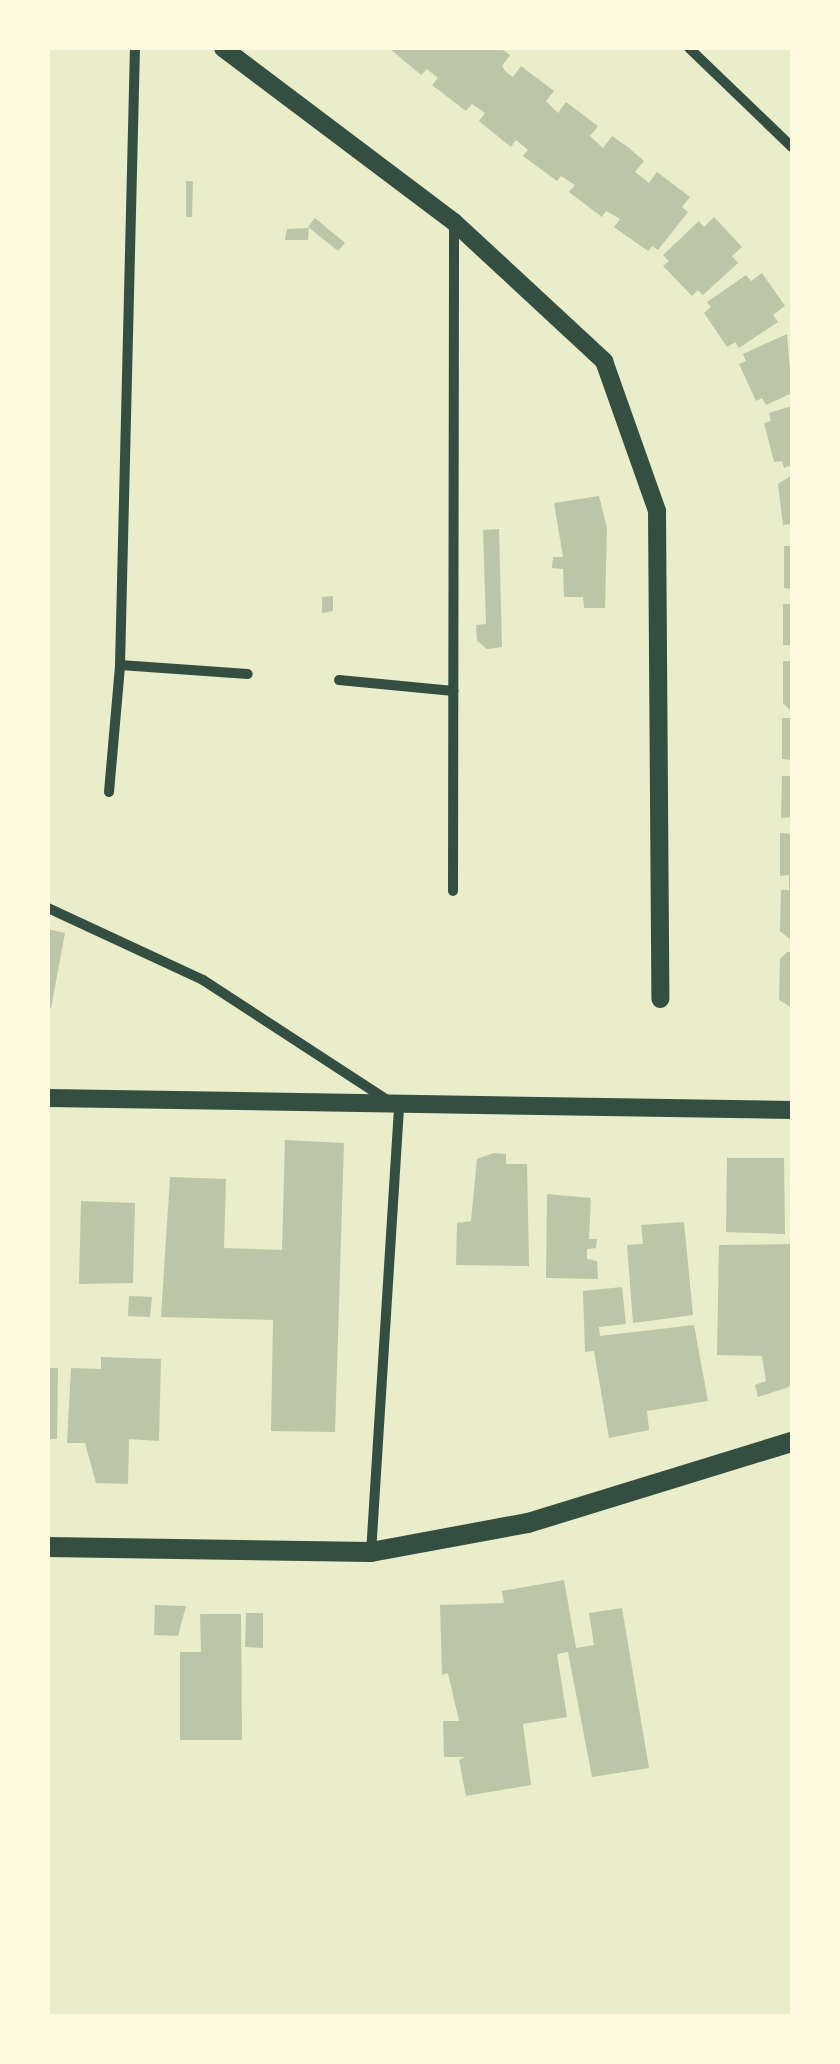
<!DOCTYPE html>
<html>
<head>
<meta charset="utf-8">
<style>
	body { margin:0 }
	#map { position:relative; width:840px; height:2064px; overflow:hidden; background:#e9edc9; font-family:"Open Sans",sans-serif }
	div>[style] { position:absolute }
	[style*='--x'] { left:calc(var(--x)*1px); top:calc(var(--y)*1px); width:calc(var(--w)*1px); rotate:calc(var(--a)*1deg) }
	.building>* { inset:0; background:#bcc5a7 }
	.minor>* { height:10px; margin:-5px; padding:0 5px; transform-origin:5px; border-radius:5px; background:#344e41 }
	.tertiary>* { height:18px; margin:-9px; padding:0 9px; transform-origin:9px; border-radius:9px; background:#344e41 }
	.secondary>* { height:20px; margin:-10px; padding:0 10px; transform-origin:10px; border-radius:10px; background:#344e41 }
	span { translate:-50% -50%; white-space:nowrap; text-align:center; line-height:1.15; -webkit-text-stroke:8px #fefae0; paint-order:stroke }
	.frame { position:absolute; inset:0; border:50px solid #fefae0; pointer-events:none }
</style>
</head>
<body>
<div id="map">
	<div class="building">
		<div style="clip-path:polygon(389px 48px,500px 48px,510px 55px,502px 66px,506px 72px,513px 77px,521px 66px,554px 91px,546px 101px,558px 113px,566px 102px,598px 126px,590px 136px,603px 148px,612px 136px,629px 148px,644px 161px,635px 172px,649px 183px,657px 172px,690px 197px,682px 207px,688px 212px,658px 250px,652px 246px,648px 251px,614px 227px,620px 219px,606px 211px,602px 217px,569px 192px,575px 185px,561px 176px,557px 181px,523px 156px,528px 150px,516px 140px,511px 147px,479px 121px,485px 113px,472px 104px,466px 111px,432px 85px,438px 78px,427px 69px,421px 75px)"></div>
		<div style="clip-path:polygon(186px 181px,193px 181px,192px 217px,186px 217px)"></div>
		<div style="clip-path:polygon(714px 217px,742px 247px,732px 256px,738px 263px,703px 295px,698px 290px,692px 296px,663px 266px,669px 261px,663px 255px,699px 221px,704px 227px)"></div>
		<div style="clip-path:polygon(315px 218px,345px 243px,338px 251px,308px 227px)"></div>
		<div style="clip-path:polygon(309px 228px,308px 240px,285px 240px,287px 229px)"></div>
		<div style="clip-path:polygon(762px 273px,785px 306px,773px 315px,778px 322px,739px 348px,735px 342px,727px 347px,704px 313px,711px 307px,707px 302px,746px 275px,751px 281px)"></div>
		<div style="clip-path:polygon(787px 334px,792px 393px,766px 405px,762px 398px,756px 401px,739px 364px,746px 361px,743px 354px)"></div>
		<div style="clip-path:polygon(792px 406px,792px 465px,784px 468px,782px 461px,774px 462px,764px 423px,771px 421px,769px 413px)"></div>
		<div style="clip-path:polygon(792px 475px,792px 524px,783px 525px,778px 484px)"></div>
		<div style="clip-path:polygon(599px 496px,607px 528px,605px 608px,584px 608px,583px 597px,564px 597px,563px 569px,552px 568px,553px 557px,563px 557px,554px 503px)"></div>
		<div style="clip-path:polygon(499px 529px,502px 647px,487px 649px,477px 641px,476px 625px,486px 624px,483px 530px)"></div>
		<div style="clip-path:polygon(784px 546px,792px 546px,792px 589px,784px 588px)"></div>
		<div style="clip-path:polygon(333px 596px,333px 611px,322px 613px,322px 597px)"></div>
		<div style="clip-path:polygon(783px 604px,792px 604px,792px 645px,783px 645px)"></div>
		<div style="clip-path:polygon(783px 661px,792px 661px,792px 712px,783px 703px)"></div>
		<div style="clip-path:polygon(782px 718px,792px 718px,792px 760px,782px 759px)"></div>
		<div style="clip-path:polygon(782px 776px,792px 776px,792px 817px,781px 818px)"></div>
		<div style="clip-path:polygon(780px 833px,792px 834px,792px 941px,780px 931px,781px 890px,789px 890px,789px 875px,780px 876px)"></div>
		<div style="clip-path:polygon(48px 929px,65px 933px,51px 1008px,48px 1008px)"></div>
		<div style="clip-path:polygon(787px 952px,792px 952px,792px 1008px,779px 1000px,780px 959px)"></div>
		<div style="clip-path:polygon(285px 1140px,344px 1143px,335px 1432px,271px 1431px,273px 1320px,161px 1317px,170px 1177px,226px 1179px,224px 1248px,282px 1250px)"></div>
		<div style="clip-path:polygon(494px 1153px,506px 1154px,506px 1164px,527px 1164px,529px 1266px,456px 1265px,457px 1223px,471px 1221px,477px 1159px)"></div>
		<div style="clip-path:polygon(727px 1158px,784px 1158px,785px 1234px,726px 1232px)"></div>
		<div style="clip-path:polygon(547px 1194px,591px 1198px,589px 1239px,597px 1239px,596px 1248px,587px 1249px,587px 1259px,597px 1261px,598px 1279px,546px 1278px)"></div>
		<div style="clip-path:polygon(81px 1201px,135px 1203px,133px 1283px,79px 1284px)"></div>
		<div style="clip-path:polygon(684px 1222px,693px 1315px,633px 1323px,627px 1245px,643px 1244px,641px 1225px)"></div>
		<div style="clip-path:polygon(792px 1244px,792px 1378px,789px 1387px,758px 1397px,755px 1385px,766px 1381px,762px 1356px,717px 1355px,719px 1245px)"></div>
		<div style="clip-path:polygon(622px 1287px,626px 1324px,599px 1327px,600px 1336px,694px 1325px,708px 1401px,647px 1411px,649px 1430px,609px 1438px,594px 1351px,585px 1352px,583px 1291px)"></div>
		<div style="clip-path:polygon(129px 1296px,152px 1297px,150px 1317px,128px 1316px)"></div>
		<div style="clip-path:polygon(101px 1357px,161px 1359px,159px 1441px,129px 1439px,128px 1484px,96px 1483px,85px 1443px,67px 1443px,71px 1368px,101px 1369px)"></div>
		<div style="clip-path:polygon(48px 1368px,58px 1368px,57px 1439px,48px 1439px)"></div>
		<div style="clip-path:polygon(564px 1580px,576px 1648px,594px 1645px,589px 1613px,622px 1608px,649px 1768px,592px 1777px,568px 1652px,557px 1654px,567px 1717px,523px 1724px,531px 1785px,466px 1796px,459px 1760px,465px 1757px,444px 1757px,443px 1721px,459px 1721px,448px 1673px,442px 1675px,440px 1605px,504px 1603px,502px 1591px)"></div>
		<div style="clip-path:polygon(155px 1605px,186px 1606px,178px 1636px,154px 1635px)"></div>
		<div style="clip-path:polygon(246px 1613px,263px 1613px,263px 1648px,245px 1647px)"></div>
		<div style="clip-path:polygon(200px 1614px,241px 1614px,242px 1740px,180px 1740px,180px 1652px,201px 1652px)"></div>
	</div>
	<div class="minor">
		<div style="--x:689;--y:48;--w:143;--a:43.9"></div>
		<div style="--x:120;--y:665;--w:617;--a:-88.61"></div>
		<div style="--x:339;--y:680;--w:115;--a:5.5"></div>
		<div style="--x:109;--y:792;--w:127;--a:-85"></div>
		<div style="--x:120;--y:665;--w:128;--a:4"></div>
		<div style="--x:453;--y:891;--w:669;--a:-89.91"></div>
		<div style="--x:48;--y:908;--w:171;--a:24.9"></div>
		<div style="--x:203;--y:980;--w:234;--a:33.1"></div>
		<div style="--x:399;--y:1108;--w:445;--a:93.6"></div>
	</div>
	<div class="tertiary">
		<div style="--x:223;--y:48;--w:289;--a:37"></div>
		<div style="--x:454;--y:222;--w:205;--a:42.8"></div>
		<div style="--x:604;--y:361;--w:159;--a:70.5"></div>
		<div style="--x:657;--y:511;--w:488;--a:89.6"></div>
		<div style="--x:48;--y:1098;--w:744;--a:0.92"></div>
	</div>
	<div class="secondary">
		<div style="--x:48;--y:1547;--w:323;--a:0.9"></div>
		<div style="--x:371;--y:1552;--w:160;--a:-10.5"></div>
		<div style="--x:528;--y:1523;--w:276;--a:-17.1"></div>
	</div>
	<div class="frame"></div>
</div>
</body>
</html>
